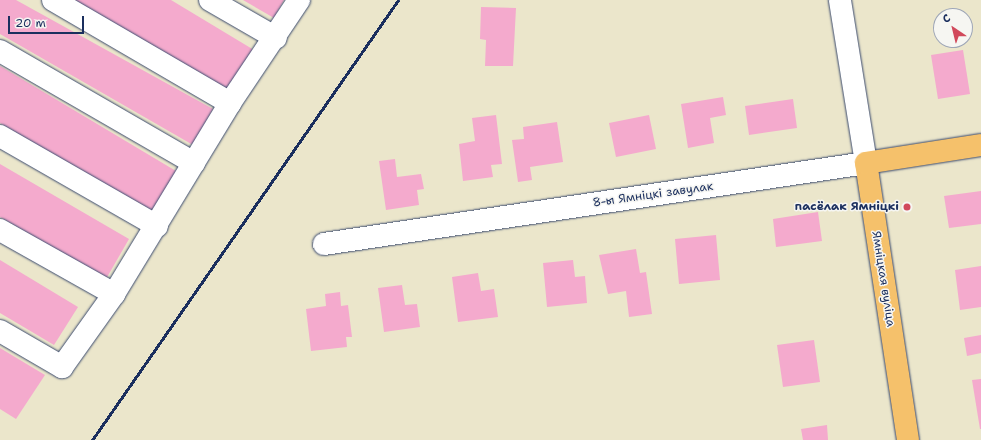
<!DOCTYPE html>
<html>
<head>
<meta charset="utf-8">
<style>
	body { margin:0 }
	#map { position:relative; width:981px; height:440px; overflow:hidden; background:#ebe6cb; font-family:"Shantell Sans",sans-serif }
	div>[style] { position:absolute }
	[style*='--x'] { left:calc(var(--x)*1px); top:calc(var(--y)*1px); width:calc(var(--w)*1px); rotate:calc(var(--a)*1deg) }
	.building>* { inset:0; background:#f4aacd }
	.roads { filter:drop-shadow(0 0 1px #3a4a6e) drop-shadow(0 0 1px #3a4a6e) }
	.minor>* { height:22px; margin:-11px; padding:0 11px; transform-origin:11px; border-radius:11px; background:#fff }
	.major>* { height:22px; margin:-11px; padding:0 11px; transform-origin:11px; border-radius:11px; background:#f5c16b }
	.rail>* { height:3px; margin:-1.5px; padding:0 1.5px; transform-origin:1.5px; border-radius:1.5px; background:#1b2f5e }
	.dots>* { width:11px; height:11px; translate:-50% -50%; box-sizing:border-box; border:2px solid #f6f6f2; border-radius:50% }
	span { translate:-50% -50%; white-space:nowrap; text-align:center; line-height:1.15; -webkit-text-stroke:3px #f6f6f2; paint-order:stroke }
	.street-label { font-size:12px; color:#1b2f5e }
	.poi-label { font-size:12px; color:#1b2f5e; font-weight:700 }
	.right { translate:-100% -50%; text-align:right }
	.north { position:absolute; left:933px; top:8px; width:40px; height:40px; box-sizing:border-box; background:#f6f6f2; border:1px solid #9ea6b7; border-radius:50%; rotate:325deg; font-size:11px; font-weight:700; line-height:16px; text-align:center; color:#1b2f5e }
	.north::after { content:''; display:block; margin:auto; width:14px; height:18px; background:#d1495b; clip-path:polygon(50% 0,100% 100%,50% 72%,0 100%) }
	.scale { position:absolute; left:8px; top:16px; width:76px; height:18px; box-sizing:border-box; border:2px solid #1b2f5e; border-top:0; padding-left:5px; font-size:12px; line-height:14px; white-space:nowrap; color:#1b2f5e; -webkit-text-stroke:3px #f6f6f2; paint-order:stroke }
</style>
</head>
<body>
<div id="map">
	<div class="building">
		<div style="clip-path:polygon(0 0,16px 0,213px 109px,193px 145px,0 34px)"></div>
		<div style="clip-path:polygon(70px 0,171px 0,254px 50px,225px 94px)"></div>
		<div style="clip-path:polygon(243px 0,284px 0,274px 18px)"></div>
		<div style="clip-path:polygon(481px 7px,516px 8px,513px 66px,485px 66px,486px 40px,480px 39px)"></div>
		<div style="clip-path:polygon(963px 50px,970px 94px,938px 99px,931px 55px)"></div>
		<div style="clip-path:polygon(0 66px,181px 174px,159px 218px,0 123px)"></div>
		<div style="clip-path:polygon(723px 97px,726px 115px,710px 118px,714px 143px,688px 148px,681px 104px)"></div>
		<div style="clip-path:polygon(793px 99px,797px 128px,749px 135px,745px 106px)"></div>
		<div style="clip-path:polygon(496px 115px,502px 164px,491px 165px,493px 177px,463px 181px,459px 144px,475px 141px,472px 118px)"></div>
		<div style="clip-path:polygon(649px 115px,656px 149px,616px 157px,609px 123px)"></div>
		<div style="clip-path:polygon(557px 122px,563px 162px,530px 167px,532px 180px,518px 182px,512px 140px,524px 139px,523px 127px)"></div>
		<div style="clip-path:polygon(395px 159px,397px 177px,421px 174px,424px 189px,417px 190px,419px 205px,386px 210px,379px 161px)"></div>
		<div style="clip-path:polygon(0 164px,129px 239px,106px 279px,0 217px)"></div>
		<div style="clip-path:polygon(981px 191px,981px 224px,949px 228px,944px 196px)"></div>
		<div style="clip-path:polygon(818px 212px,822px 241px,776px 247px,773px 219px)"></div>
		<div style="clip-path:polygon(716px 235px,720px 280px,679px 284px,675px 239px)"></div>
		<div style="clip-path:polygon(636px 249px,640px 273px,646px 272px,652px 314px,629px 317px,626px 291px,608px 294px,599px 255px)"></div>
		<div style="clip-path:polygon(0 260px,78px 307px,54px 345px,0 313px)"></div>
		<div style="clip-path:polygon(573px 260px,575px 277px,585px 276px,587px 303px,547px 307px,543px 263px)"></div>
		<div style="clip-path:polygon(981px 266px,981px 307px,960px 310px,955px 270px)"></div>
		<div style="clip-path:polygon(478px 273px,481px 291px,494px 289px,498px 317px,458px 322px,452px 277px)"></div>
		<div style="clip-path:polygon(402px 285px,405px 305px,417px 304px,420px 327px,384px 332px,378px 288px)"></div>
		<div style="clip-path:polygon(340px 292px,341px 306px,348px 305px,352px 337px,346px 337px,347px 347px,311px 351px,306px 309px,326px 306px,325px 294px)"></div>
		<div style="clip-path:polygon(981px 335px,981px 353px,967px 356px,964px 338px)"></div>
		<div style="clip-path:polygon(814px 340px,820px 382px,783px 387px,777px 345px)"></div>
		<div style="clip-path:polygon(0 348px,45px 375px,16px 419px,0 409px)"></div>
		<div style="clip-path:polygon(981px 379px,981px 429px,980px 429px,972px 380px)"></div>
		<div style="clip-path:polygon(827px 425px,828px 440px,803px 440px,801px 429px)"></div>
	</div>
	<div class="roads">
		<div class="minor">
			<div style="--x:53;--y:0;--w:205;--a:30.2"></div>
			<div style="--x:210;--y:0;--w:76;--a:29.9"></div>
			<div style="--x:0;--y:51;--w:224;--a:30"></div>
			<div style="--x:0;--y:136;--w:181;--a:29.8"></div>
			<div style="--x:0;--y:230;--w:131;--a:29.3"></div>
			<div style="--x:324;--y:244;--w:548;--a:-8.5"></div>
			<div style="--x:866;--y:163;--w:165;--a:-99.1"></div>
			<div style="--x:0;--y:331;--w:72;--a:30.1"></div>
			<div style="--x:62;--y:367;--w:90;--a:-54.5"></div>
			<div style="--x:114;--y:294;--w:223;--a:-58.7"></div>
			<div style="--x:230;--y:103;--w:124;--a:-56.2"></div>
		</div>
		<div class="major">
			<div style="--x:908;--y:440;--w:280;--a:-98.6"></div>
			<div style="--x:866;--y:163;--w:116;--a:-8.9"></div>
		</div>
	</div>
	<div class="rail">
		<div style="--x:92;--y:440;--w:536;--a:-55.18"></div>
	</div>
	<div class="dots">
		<div style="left:907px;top:207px;background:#d1495b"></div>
	</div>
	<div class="street-label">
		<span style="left:653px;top:195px;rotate:-8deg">8-ы Ямніцкі завулак</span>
		<span style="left:883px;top:279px;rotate:81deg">Ямніцкая вуліца</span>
	</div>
	<div class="poi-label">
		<span class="right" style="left:899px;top:207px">пасёлак Ямніцкі</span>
	</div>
	<div class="north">С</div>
	<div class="scale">20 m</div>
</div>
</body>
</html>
